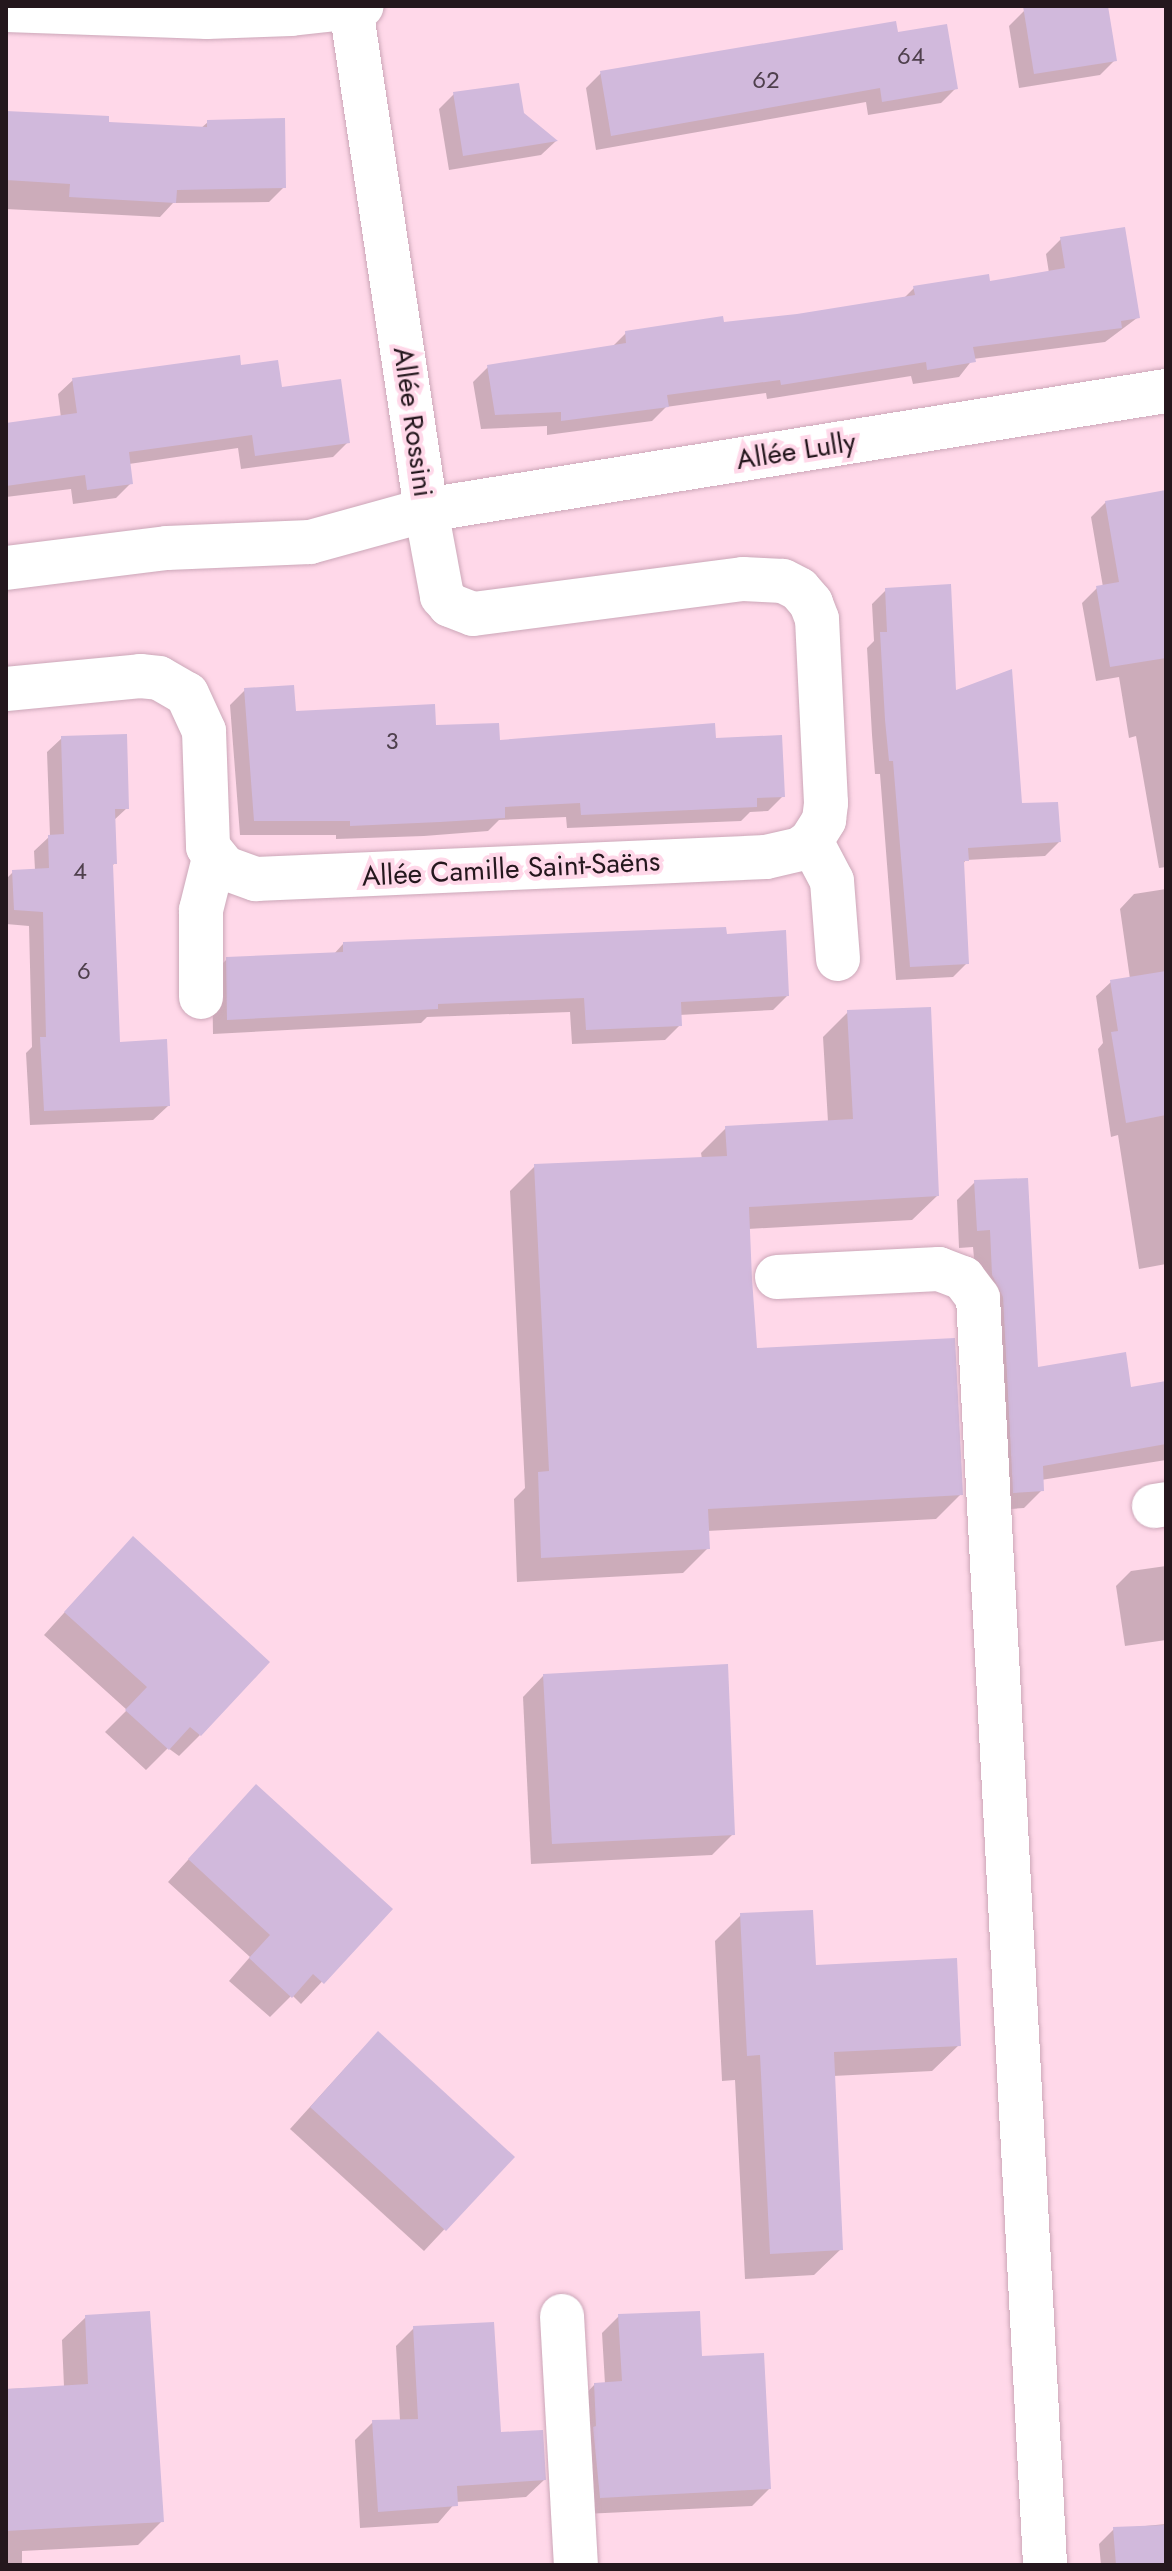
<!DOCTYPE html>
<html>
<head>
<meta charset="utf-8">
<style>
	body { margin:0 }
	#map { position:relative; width:1172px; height:2571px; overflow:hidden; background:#ffd8e9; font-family:Jost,sans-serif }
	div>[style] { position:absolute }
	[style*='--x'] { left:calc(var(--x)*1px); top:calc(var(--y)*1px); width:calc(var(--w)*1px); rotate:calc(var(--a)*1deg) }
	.shadow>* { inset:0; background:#0003 }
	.building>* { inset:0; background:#d1b9dc }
	.roads { filter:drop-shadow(0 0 2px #cca7b8) drop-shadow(0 0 2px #cca7b8) }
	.street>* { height:44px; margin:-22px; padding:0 22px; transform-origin:22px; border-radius:22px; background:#fff }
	span { translate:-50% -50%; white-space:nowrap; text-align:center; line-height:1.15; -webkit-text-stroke:8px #ffd8e9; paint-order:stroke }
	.number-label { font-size:24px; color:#4f404d }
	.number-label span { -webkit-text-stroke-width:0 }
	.street-label { font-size:28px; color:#24171d }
	.frame { position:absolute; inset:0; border:8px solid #24171d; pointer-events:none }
</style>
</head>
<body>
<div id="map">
	<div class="shadow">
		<div style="clip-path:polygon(1056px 6px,1106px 6px,1115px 60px,1100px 75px,1019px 88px,1009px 26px,1024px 11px)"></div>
		<div style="clip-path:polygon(896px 34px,956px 88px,941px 103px,868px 115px,866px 102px,596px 150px,586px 88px,601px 73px)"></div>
		<div style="clip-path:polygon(454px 94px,522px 114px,556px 141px,541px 155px,449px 170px,439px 109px)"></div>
		<div style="clip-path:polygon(6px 113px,106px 124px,200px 129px,208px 122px,284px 187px,269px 202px,173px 203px,160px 217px,6px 209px)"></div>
		<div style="clip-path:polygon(1061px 239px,1137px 318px,1105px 342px,973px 359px,959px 377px,913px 384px,911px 376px,767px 399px,766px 393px,666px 407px,652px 421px,547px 435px,547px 426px,481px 429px,473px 382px,488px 367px,611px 348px,626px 333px,797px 316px,903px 299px,914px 288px,988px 283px,1049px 273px,1046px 254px)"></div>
		<div style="clip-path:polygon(239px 367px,280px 389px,348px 442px,333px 457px,241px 469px,238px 448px,129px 464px,131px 483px,116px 498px,73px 504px,71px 489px,6px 497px,6px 425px,61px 418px,58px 394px,73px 380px)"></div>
		<div style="clip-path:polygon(1166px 492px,1166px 867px,1159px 868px,1136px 736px,1129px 738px,1119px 677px,1096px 681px,1082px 603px,1097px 588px,1103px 587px,1091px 517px,1106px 502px)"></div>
		<div style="clip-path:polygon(886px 590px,954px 692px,1020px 805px,1059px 842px,1045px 856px,966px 860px,962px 865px,967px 963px,953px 977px,896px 980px,880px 774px,875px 774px,872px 735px,867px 648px,874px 641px,872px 604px)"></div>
		<div style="clip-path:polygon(245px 690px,294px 713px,434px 727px,498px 742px,714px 741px,783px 796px,768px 811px,750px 812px,741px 821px,567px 828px,566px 817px,499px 820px,488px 831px,424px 836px,336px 839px,336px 835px,240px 835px,230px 705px)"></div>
		<div style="clip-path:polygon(62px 738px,127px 808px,113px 821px,115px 863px,111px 867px,118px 1044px,168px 1106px,153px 1120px,30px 1125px,26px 1053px,32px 1047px,29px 926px,6px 924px,6px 879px,13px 872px,35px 870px,34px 851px,50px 836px,47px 752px)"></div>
		<div style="clip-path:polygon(1166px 889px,1166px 1264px,1139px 1269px,1118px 1135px,1111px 1137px,1098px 1049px,1103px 1043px,1096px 996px,1111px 982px,1130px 979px,1120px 909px,1134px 894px)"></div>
		<div style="clip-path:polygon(725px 936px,787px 996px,773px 1010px,679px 1015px,680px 1025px,665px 1040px,572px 1044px,570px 1012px,427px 1017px,421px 1023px,213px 1034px,212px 974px,227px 959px,333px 955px,343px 944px)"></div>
		<div style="clip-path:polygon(848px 1012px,937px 1196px,912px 1220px,748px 1229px,756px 1350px,961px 1494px,936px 1519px,707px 1531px,708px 1548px,683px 1573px,517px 1582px,514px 1499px,525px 1488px,510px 1191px,535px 1166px,702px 1159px,701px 1153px,726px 1128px,828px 1122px,823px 1037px)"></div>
		<div style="clip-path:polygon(975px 1182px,1036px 1369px,1130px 1389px,1166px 1383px,1166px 1460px,1041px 1480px,1042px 1490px,1024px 1508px,996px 1510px,973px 1247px,959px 1248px,957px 1200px)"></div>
		<div style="clip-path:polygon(112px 1560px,200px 1735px,179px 1756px,168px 1748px,146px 1770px,105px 1732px,127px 1710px,44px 1635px)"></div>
		<div style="clip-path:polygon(1166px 1566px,1166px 1640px,1125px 1646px,1116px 1586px,1131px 1571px)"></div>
		<div style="clip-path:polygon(544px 1675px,733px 1834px,712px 1855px,531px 1864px,523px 1697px)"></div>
		<div style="clip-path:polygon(235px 1808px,390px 1909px,301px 2004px,292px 1995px,270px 2017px,229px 1981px,250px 1957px,168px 1882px)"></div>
		<div style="clip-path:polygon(741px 1915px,815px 1967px,959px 2045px,932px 2071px,833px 2076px,841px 2249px,814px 2275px,745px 2279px,735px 2080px,722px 2081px,715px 1941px)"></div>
		<div style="clip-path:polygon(357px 2055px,512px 2157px,424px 2251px,290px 2129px)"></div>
		<div style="clip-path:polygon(619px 2316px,700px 2359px,769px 2489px,752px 2506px,584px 2514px,578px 2402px,595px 2384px,605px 2384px,602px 2333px)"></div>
		<div style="clip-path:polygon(86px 2317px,162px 2521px,138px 2545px,22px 2551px,22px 2565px,6px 2565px,6px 2389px,64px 2387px,62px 2340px)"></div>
		<div style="clip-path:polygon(414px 2328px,499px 2434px,544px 2480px,526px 2497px,456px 2502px,438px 2523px,360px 2528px,355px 2440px,373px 2422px,400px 2421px,396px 2346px)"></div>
		<div style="clip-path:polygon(1166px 2524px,1166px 2565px,1101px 2565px,1099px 2544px,1114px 2529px)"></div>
	</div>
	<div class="building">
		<div style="clip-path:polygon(1023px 6px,1108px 6px,1117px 61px,1034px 74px)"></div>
		<div style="clip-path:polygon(896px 21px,898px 32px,947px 24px,958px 89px,882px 102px,880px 88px,611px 136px,600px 71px)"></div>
		<div style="clip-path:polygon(519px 83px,524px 113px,558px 141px,463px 156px,453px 92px)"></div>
		<div style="clip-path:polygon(6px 111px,109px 116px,109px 122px,207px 127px,207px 120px,285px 118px,286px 188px,177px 190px,176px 203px,69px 197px,70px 184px,6px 180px)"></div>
		<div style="clip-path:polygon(1125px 227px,1140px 318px,1121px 321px,1122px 328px,973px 347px,976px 362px,927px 370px,926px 362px,781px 385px,780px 380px,667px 395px,669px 407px,561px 421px,561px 412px,495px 415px,487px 365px,626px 343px,625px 331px,723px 316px,724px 322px,797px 314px,915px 295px,913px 286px,989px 274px,990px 281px,1065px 268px,1060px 237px)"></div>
		<div style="clip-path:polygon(240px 355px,241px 365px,278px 360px,282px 387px,341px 379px,350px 443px,255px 456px,252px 435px,129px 452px,133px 484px,87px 490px,85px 475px,6px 486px,6px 423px,77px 413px,72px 378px)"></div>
		<div style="clip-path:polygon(1166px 490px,1166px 658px,1110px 667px,1096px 586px,1119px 582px,1105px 501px)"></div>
		<div style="clip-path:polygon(951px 584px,956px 690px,1012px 669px,1022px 803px,1058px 802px,1061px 842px,968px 848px,969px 861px,964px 861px,969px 964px,910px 967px,893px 761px,889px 761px,885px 720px,880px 632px,887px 632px,885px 588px)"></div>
		<div style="clip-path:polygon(294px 685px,296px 711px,435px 704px,436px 725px,499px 723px,500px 740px,715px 723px,716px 738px,782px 735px,785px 797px,757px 798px,757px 807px,581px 815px,580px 803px,505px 807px,505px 818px,440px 822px,350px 826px,350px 821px,254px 821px,244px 688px)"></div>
		<div style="clip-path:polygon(127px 734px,129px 809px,115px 809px,117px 864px,113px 864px,120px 1042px,167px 1039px,170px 1106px,44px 1111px,40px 1037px,46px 1037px,43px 912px,14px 910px,12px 870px,49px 868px,48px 835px,64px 834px,61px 736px)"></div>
		<div style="clip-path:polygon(726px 927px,727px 934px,786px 930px,789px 996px,681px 1002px,682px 1026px,586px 1030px,584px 998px,438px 1004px,438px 1009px,227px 1020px,226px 957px,343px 952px,343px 942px)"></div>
		<div style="clip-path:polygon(1166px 971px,1166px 1115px,1126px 1123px,1111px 1032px,1118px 1031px,1110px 980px)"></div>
		<div style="clip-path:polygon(931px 1007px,939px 1196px,749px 1207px,752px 1279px,757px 1348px,955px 1338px,963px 1495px,708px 1509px,710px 1549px,541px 1558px,538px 1472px,549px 1471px,534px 1164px,727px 1156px,725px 1126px,853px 1119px,847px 1010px)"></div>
		<div style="clip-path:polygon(1028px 1178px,1038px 1367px,1126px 1352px,1131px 1387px,1166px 1381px,1166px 1444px,1043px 1466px,1044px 1491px,1013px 1493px,1003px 1297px,992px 1275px,990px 1230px,977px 1231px,974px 1180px)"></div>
		<div style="clip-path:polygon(133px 1536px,270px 1662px,201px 1736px,190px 1727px,169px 1750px,125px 1710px,147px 1687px,64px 1612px)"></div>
		<div style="clip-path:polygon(728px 1664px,735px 1835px,552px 1844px,543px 1674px)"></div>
		<div style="clip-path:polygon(256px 1784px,393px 1909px,324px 1984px,313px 1974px,292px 1998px,249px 1958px,270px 1935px,188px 1859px)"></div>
		<div style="clip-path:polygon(813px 1910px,816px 1965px,957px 1958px,961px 2046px,834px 2052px,843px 2250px,770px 2254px,760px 2055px,747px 2056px,740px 1913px)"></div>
		<div style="clip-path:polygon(378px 2031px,515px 2157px,446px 2231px,310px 2107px)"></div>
		<div style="clip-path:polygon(150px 2311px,164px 2522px,6px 2531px,6px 2389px,88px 2384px,85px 2315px)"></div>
		<div style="clip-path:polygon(700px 2311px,702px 2356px,764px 2353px,771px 2489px,600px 2498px,593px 2427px,596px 2426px,594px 2383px,622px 2381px,618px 2314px)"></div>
		<div style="clip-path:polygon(494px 2322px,501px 2432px,543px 2430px,546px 2480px,457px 2486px,458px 2506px,378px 2512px,372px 2420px,418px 2419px,413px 2326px)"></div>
		<div style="clip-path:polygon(1166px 2525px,1166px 2565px,1116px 2565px,1113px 2527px)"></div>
	</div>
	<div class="roads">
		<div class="street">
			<div style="--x:6;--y:10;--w:201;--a:2"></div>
			<div style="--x:207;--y:17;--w:84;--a:-2"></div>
			<div style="--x:291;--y:14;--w:71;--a:-6.4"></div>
			<div style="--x:6;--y:568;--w:162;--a:-7.1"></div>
			<div style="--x:167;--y:548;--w:143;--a:-2.4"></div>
			<div style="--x:310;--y:542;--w:120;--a:-15.4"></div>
			<div style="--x:426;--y:510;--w:508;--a:-98.5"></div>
			<div style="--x:6;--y:689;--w:135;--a:-5.5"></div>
			<div style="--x:140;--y:676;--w:19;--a:6"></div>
			<div style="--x:159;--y:678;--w:32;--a:30"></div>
			<div style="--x:187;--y:694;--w:41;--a:65.3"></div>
			<div style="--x:204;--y:731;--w:116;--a:88"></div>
			<div style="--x:208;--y:847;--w:27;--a:51"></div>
			<div style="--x:225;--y:868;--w:33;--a:20"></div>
			<div style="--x:256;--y:879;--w:510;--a:-2.47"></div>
			<div style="--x:766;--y:857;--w:35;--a:-13"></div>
			<div style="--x:800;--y:849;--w:14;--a:-36"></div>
			<div style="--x:838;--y:959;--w:78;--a:-94.4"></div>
			<div style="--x:832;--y:881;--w:45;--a:-117.7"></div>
			<div style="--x:811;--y:841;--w:25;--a:-58"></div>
			<div style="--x:824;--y:820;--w:17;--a:-83"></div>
			<div style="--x:826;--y:803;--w:184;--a:-92.8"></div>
			<div style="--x:817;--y:619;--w:17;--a:-111"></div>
			<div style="--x:811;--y:603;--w:18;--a:-131"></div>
			<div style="--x:799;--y:589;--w:18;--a:-153"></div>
			<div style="--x:783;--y:581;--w:40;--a:-177.1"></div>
			<div style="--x:743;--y:579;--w:272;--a:172.6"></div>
			<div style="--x:473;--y:614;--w:25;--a:-159"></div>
			<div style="--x:450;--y:605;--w:12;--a:-132"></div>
			<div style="--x:442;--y:596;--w:87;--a:-100.5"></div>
			<div style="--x:426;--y:510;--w:750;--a:-9.14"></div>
			<div style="--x:201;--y:997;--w:87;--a:-90"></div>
			<div style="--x:201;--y:910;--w:54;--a:-76"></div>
			<div style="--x:777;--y:1277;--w:162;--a:-2.8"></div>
			<div style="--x:939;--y:1269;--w:26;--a:21"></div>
			<div style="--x:963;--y:1278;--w:25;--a:53"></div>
			<div style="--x:978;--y:1298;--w:1269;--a:86.97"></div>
			<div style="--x:1154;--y:1506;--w:12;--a:-9"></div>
			<div style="--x:562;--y:2316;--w:249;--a:86.8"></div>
		</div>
	</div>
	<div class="number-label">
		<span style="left:911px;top:56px">64</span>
		<span style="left:766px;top:80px">62</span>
		<span style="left:392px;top:741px">3</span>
		<span style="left:80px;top:871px">4</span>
		<span style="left:84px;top:971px">6</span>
	</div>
	<div class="street-label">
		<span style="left:413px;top:422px;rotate:82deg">Allée Rossini</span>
		<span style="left:796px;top:451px;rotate:-9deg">Allée Lully</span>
		<span style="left:511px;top:869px;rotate:-3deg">Allée Camille Saint-Saëns</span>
	</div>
	<div class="frame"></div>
</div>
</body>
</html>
